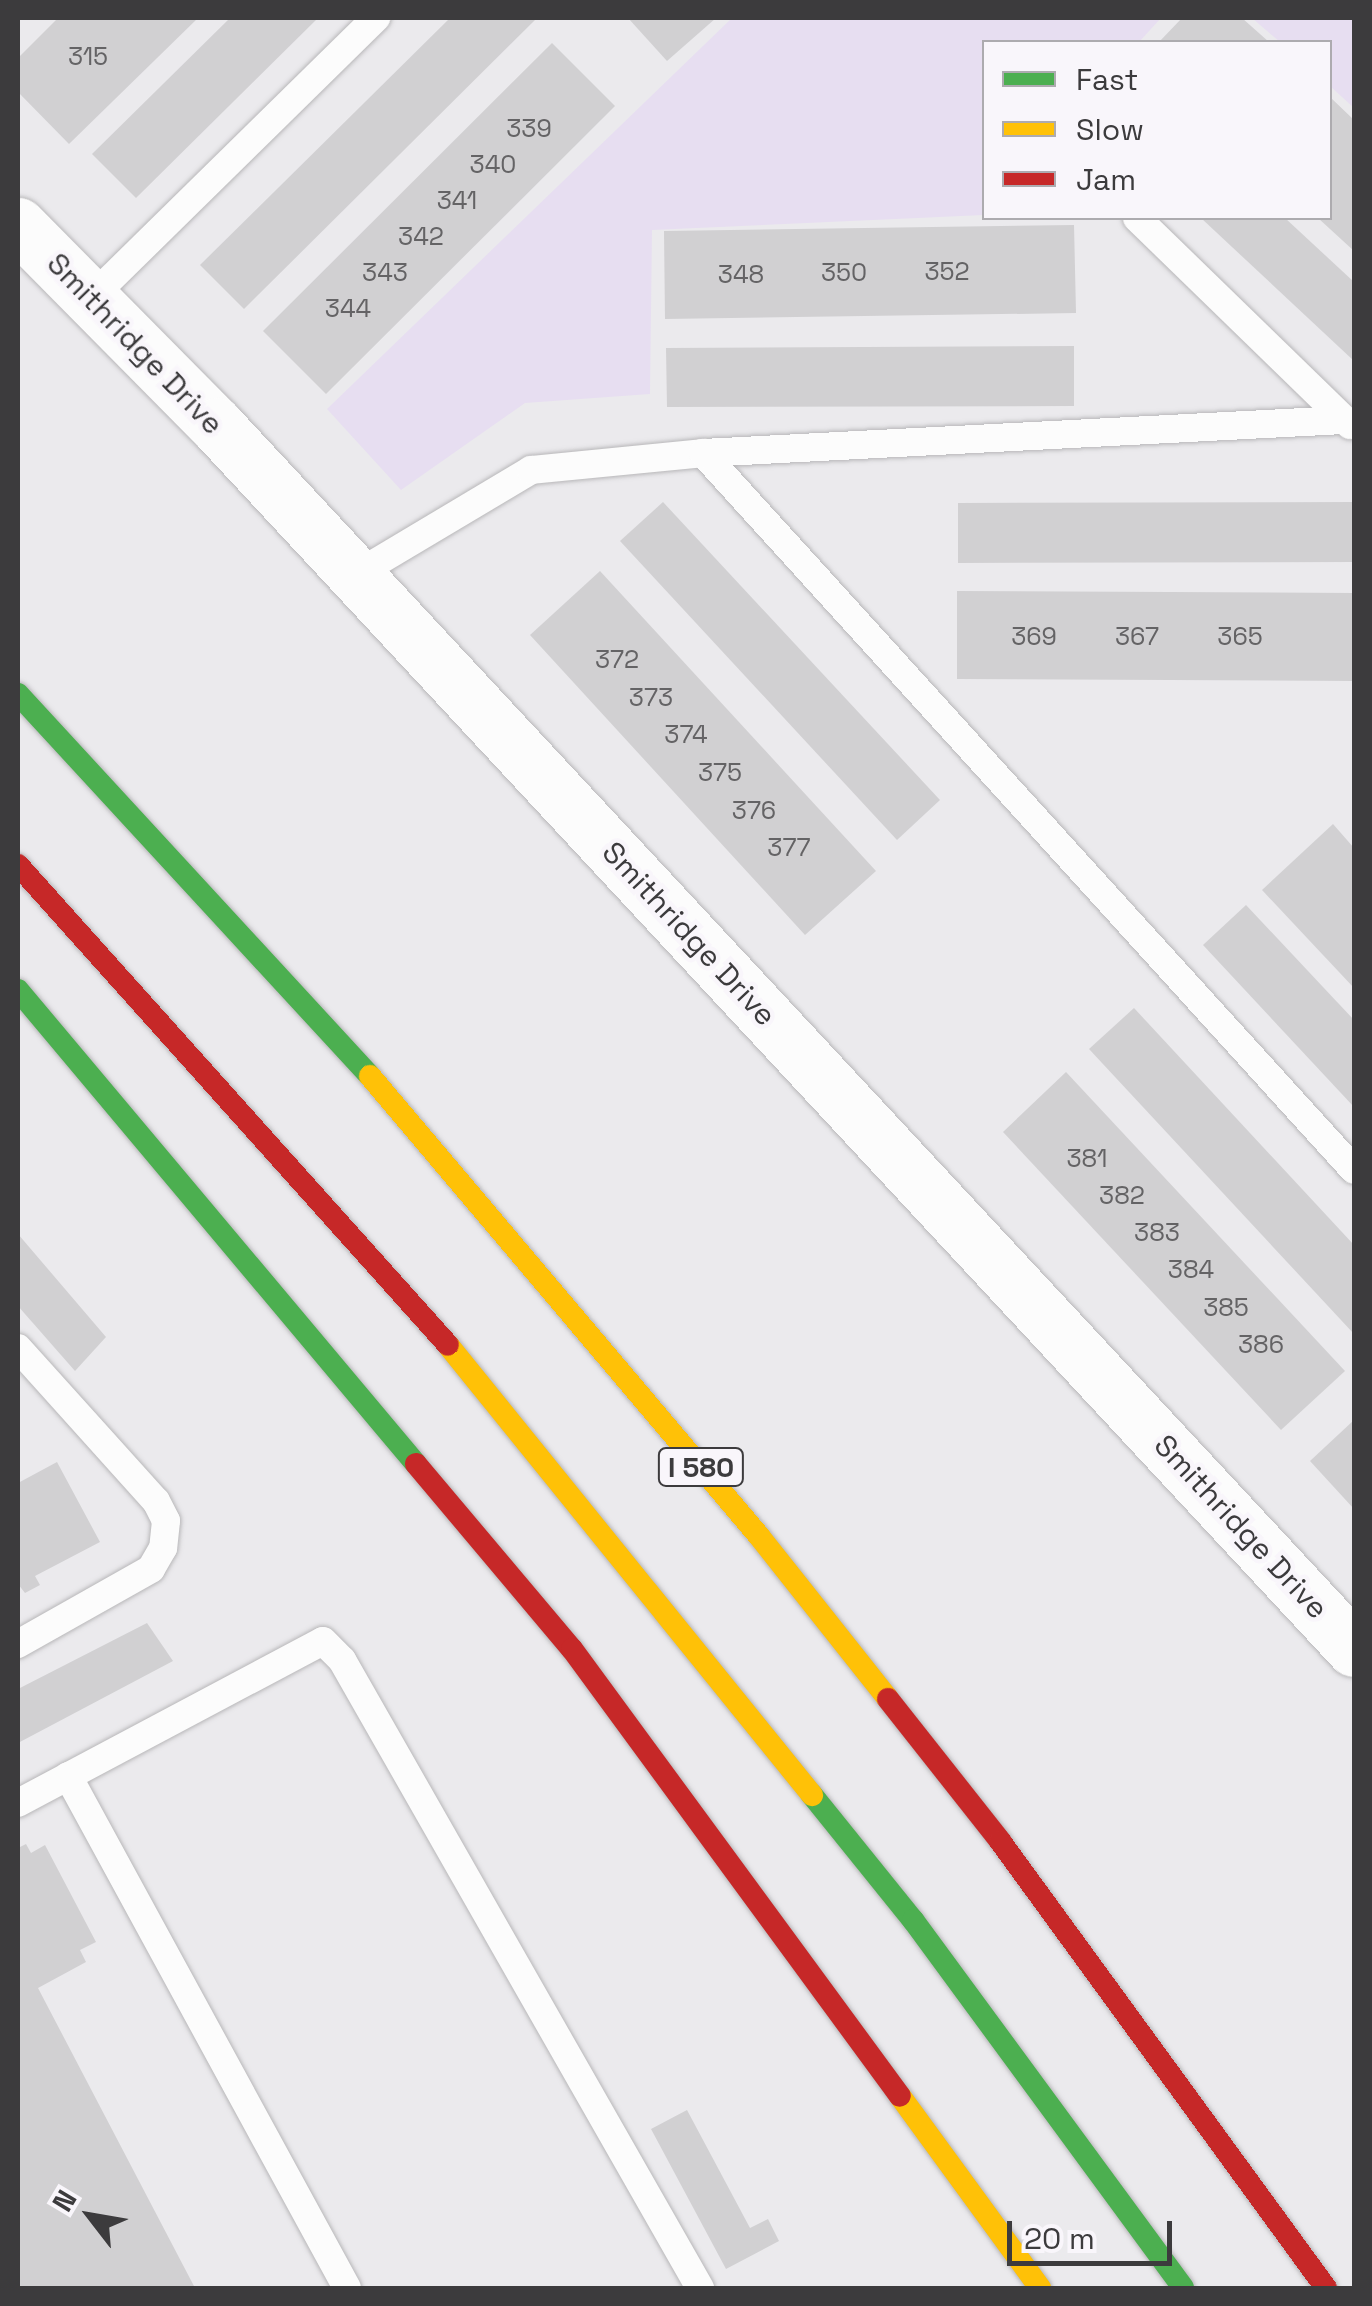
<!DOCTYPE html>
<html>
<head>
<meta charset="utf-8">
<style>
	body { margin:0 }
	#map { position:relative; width:1372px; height:2306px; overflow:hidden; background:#ebeaed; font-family:"Space Grotesk",sans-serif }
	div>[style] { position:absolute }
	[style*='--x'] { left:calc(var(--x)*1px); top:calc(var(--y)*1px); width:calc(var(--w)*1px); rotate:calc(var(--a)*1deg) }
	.green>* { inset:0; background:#e7def1 }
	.building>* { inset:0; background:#d1d0d2 }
	.roads { filter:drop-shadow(0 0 2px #b8b7b9) drop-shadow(0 0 2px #b8b7b9) }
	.lane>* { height:28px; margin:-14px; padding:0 14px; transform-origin:14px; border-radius:14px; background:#fcfcfc }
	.street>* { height:55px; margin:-27.5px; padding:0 27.5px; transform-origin:27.5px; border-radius:27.5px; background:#fcfcfc }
	.fast>* { height:22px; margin:-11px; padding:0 11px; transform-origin:11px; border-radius:11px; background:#4caf50 }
	.slow>* { height:22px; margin:-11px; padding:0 11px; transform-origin:11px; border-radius:11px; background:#ffc107 }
	.jam>* { height:22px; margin:-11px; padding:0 11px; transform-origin:11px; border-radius:11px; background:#c62828 }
	span { translate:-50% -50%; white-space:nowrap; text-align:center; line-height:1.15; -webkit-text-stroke:9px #f9f6fb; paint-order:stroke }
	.number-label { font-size:25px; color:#646365 }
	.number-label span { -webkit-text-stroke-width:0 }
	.shield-label span { padding:2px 8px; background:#f9f6fb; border:2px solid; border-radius:8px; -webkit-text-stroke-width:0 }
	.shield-label { font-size:28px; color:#3c3b3d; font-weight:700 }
	.street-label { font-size:30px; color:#3c3b3d }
	.frame { position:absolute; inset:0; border:20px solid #3c3b3d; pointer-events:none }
	.legend { position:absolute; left:982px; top:40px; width:350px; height:180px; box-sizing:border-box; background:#f9f6fb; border:2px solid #adabaf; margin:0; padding:12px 18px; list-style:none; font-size:30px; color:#3c3b3d }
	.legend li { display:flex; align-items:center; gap:20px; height:50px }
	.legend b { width:50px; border:2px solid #adabaf }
	.north { position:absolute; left:40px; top:2166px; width:100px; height:100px; -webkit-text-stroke:8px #f9f6fb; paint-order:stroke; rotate:301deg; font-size:28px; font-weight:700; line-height:40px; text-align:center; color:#3c3b3d }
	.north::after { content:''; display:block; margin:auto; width:35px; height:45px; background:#3c3b3d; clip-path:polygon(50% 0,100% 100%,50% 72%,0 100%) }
	.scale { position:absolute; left:1007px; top:2221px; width:165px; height:45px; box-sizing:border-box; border:5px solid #3c3b3d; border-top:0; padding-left:12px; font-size:30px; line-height:35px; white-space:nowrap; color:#3c3b3d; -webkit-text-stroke:8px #f9f6fb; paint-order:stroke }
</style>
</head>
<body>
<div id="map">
	<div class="green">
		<div style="clip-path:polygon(732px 18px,1161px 18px,1139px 42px,984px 42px,984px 215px,652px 230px,650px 394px,525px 403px,401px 490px,327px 409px)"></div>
		<div style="clip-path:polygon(1252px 18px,1354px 18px,1354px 108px,1330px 86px,1330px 42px,1280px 42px)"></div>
	</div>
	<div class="building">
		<div style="clip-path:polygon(58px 18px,198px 18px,69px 144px,18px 92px,18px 58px)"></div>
		<div style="clip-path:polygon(230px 18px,318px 18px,136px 198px,92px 154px)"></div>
		<div style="clip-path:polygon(450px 18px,535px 20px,244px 309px,200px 265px)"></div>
		<div style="clip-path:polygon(628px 18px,716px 18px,667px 61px)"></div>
		<div style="clip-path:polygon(1182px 18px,1242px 18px,1269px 42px,1159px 42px)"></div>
		<div style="clip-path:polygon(552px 43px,615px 106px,326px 394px,263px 331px)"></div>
		<div style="clip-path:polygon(1330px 97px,1354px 120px,1354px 251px,1318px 218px,1330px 218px)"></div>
		<div style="clip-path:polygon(1201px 218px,1285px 218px,1354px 282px,1354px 361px)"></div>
		<div style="clip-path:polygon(1074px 225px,1076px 313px,665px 319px,664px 231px)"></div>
		<div style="clip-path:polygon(1074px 346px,1074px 406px,667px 407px,666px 348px)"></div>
		<div style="clip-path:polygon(663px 502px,940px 800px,897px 840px,620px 541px)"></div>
		<div style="clip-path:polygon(1354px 502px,1354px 562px,958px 563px,958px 503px)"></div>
		<div style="clip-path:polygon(600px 571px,876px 871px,805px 935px,530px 635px)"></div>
		<div style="clip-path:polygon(957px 591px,1354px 593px,1354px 681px,957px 679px)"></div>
		<div style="clip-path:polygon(1333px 824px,1354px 848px,1354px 988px,1262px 890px)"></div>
		<div style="clip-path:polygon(1246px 905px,1354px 1020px,1354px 1107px,1203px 945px)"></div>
		<div style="clip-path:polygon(1134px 1008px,1354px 1245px,1354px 1334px,1089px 1049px)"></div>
		<div style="clip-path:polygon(1066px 1072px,1345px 1371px,1281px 1430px,1003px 1132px)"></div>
		<div style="clip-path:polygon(18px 1234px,106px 1337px,75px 1371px,18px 1306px)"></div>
		<div style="clip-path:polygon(1354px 1420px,1354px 1509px,1310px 1461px)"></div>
		<div style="clip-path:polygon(57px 1462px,100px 1542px,35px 1576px,40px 1585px,25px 1593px,18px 1584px,18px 1483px)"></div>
		<div style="clip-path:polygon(147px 1623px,173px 1661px,18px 1743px,18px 1689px)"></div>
		<div style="clip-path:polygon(26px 1844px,31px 1853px,45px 1845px,96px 1942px,80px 1950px,86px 1962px,38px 1988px,195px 2288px,18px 2288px,18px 1848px)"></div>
		<div style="clip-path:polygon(687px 2110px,750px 2228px,768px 2219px,779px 2241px,726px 2269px,651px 2129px)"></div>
	</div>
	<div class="roads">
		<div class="lane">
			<div style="--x:1137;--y:218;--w:297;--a:44.2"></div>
			<div style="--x:91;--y:298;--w:400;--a:-44.5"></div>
			<div style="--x:703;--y:453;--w:968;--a:47.76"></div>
			<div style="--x:355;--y:575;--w:205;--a:-30.8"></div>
			<div style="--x:531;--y:470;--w:173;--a:-5.6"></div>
			<div style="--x:703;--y:453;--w:642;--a:-2.95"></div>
			<div style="--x:18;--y:1348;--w:206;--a:48"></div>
			<div style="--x:156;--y:1501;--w:22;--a:63"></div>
			<div style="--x:166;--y:1521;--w:27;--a:96"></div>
			<div style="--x:163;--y:1548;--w:24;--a:120"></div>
			<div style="--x:151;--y:1569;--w:153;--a:150.6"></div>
			<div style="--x:68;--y:1776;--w:583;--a:61.41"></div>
			<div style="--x:18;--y:1803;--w:345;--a:-28"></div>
			<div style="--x:323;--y:1641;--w:27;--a:45"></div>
			<div style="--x:342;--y:1660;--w:723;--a:60.31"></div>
		</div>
		<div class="street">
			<div style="--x:18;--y:225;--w:281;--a:45.3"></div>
			<div style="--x:216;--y:425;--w:1671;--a:47.09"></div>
		</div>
		<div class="fast">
			<div style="--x:18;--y:694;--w:519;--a:47.34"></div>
			<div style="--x:18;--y:990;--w:619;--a:49.98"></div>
			<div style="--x:812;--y:1795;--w:161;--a:51.1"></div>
			<div style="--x:913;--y:1920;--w:456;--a:53.7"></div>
		</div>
		<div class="slow">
			<div style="--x:370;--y:1076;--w:602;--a:49.78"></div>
			<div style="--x:759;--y:1536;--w:208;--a:51.6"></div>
			<div style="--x:448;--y:1345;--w:579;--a:51.03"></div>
			<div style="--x:900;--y:2096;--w:238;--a:53.9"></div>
		</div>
		<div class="jam">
			<div style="--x:18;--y:865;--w:644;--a:48.14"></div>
			<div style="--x:416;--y:1464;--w:242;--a:49.9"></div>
			<div style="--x:572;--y:1649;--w:554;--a:53.73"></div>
			<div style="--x:888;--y:1699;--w:181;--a:51.7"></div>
			<div style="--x:1000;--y:1841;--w:553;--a:53.9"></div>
		</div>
	</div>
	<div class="number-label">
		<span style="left:88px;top:56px">315</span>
		<span style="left:529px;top:128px">339</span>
		<span style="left:493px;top:164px">340</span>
		<span style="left:457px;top:200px">341</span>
		<span style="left:421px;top:236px">342</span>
		<span style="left:947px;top:271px">352</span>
		<span style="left:385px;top:272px">343</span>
		<span style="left:844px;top:272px">350</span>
		<span style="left:741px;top:274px">348</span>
		<span style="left:348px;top:308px">344</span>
		<span style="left:1034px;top:636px">369</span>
		<span style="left:1137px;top:636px">367</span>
		<span style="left:1240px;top:636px">365</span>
		<span style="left:617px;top:659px">372</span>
		<span style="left:651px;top:697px">373</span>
		<span style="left:686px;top:734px">374</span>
		<span style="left:720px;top:772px">375</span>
		<span style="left:754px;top:810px">376</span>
		<span style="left:789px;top:847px">377</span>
		<span style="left:1087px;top:1158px">381</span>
		<span style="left:1122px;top:1195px">382</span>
		<span style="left:1157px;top:1232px">383</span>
		<span style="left:1191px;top:1269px">384</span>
		<span style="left:1226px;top:1307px">385</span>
		<span style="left:1261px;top:1344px">386</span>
	</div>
	<div class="shield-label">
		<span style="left:701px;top:1467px">I 580</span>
	</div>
	<div class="street-label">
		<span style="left:135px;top:344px;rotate:46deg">Smithridge Drive</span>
		<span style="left:689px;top:934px;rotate:47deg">Smithridge Drive</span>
		<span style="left:1241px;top:1527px;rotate:47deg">Smithridge Drive</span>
	</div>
	<div class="frame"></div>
	<ul class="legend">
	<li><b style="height:12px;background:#4caf50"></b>Fast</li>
	<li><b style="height:12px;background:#ffc107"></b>Slow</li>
	<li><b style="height:12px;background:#c62828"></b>Jam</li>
	</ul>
	<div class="north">N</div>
	<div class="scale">20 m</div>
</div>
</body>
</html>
